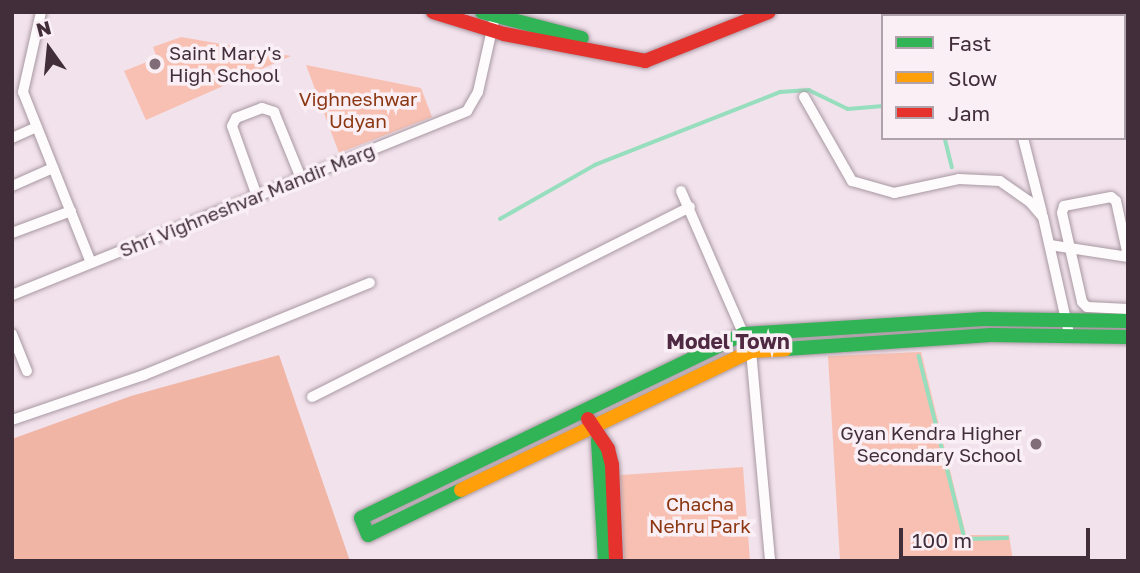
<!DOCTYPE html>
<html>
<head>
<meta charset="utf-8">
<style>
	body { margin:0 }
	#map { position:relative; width:1140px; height:573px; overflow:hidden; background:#f2e2ec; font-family:"Golos Text",sans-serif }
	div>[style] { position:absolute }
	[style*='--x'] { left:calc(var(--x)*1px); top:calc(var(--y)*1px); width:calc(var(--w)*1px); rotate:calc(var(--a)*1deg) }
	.green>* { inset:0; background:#f8c0b2 }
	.forest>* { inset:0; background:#f1b5a6 }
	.stream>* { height:3.5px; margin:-1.75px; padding:0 1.75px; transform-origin:1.75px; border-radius:1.75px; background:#96debd }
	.roads { filter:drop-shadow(0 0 2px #a898a2) drop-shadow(0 0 2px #a898a2) }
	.street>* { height:10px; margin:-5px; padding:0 5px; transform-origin:5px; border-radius:5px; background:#fdfbfc }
	.fast>* { height:14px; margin:-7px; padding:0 7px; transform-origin:7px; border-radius:7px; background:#30b455 }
	.slow>* { height:14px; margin:-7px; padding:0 7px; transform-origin:7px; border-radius:7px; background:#ff9f0a }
	.jam>* { height:14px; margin:-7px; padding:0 7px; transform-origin:7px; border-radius:7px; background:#e5322d }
	.dots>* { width:19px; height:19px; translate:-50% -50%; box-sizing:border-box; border:4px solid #f9eff5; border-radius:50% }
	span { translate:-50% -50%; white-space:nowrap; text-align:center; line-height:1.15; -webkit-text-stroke:7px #f9eff5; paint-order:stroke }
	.poi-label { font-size:19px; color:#422e3a }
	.left { translate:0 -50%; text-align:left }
	.right { translate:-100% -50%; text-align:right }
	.park-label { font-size:19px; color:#8b3611 }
	.street-label { font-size:19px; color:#422e3a }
	.neighbourhood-label { font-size:21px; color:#4f2842; font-weight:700 }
	.frame { position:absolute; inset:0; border:14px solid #422e3a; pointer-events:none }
	.legend { position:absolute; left:881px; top:14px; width:245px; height:126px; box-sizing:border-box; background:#f9eff5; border:2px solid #b0a2aa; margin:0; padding:9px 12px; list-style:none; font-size:21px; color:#422e3a }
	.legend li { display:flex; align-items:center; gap:14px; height:35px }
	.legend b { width:35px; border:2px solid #b0a2aa }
	.north { position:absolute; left:14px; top:14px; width:70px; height:70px; -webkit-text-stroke:5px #f9eff5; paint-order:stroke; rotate:345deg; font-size:19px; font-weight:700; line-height:28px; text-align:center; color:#422e3a }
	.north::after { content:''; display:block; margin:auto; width:24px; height:32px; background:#422e3a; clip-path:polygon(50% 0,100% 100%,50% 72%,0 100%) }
	.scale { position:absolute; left:899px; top:528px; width:191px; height:32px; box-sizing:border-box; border:4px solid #422e3a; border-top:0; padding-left:9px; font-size:21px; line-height:24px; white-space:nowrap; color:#422e3a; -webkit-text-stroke:5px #f9eff5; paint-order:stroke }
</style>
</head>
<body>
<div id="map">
	<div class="green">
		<div style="clip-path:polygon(181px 37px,291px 56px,146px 120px,124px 71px,157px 58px,153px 47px)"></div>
		<div style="clip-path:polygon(306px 65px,421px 88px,432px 117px,339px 153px)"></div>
		<div style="clip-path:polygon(921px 352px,966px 535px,1009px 535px,1013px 561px,840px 561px,828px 356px)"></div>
		<div style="clip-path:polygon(743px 467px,750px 561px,624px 561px,620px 475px)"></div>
	</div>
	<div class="forest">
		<div style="clip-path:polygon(279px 355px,350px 561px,12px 561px,12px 439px,131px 396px)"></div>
	</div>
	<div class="stream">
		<div style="--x:945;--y:138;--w:30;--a:76"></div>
		<div style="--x:500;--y:219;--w:109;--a:-29.6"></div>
		<div style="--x:595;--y:165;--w:199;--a:-21.5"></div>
		<div style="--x:780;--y:92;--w:29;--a:-4"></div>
		<div style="--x:809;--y:90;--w:43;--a:26"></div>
		<div style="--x:848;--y:109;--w:35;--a:-5"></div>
		<div style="--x:919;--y:356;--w:189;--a:75.9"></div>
		<div style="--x:965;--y:539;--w:42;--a:-1.4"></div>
	</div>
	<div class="roads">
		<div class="street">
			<div style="--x:41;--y:12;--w:82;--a:102.7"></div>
			<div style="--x:23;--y:92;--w:184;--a:68.3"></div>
			<div style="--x:804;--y:97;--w:97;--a:60.3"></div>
			<div style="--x:852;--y:181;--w:44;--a:15.9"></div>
			<div style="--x:894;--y:193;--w:66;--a:-12.2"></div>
			<div style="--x:959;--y:179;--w:41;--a:2.8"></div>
			<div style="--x:1000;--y:181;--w:35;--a:35"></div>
			<div style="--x:1029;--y:201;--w:21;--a:49"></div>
			<div style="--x:1043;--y:217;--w:124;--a:77.4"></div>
			<div style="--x:12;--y:138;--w:27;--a:-24"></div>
			<div style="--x:1023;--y:138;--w:77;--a:75.8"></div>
			<div style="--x:12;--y:186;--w:45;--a:-23.7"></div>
			<div style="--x:681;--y:191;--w:175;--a:66.4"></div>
			<div style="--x:751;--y:351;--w:211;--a:84.8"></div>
			<div style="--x:257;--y:196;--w:74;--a:-109.7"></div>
			<div style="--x:232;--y:126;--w:9;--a:-63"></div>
			<div style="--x:236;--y:118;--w:28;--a:-21"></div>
			<div style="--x:262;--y:108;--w:13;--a:18"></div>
			<div style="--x:274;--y:112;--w:71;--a:67.8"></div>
			<div style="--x:12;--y:233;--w:63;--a:-20.4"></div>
			<div style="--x:1050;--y:245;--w:79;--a:8.7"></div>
			<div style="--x:1128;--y:256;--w:56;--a:-102.3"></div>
			<div style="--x:1116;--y:201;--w:6;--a:-141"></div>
			<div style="--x:1111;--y:197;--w:48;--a:169.2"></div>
			<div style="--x:1064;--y:206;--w:7;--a:106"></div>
			<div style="--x:1062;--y:213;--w:91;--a:77.3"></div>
			<div style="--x:1082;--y:302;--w:7;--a:45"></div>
			<div style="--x:1087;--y:307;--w:41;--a:2.8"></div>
			<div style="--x:12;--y:295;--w:491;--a:-22"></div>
			<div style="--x:467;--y:111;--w:22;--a:-60"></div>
			<div style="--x:478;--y:92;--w:78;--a:-77.4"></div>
			<div style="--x:12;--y:334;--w:40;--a:68"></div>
			<div style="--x:312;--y:397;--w:423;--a:-26.7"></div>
			<div style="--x:12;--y:420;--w:139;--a:-18.8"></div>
			<div style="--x:144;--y:375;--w:244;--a:-22.2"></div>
		</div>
		<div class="fast">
			<div style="--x:482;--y:12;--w:103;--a:14.6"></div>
			<div style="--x:785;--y:349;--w:206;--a:-3.9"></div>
			<div style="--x:991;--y:335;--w:137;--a:0.8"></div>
			<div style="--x:598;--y:440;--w:121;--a:86.7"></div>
			<div style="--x:461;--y:490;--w:103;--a:154.2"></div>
			<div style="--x:368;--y:535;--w:18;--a:-112"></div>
			<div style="--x:361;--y:518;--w:425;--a:-25.7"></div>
			<div style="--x:744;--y:334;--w:240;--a:-3.6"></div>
			<div style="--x:984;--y:319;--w:144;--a:0.8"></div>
		</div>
		<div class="slow">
			<div style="--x:461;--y:490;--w:322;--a:-25.6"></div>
			<div style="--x:751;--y:351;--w:34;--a:-3"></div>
		</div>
		<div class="jam">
			<div style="--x:433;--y:12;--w:74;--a:17.2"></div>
			<div style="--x:504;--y:34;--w:144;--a:10.8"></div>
			<div style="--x:645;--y:61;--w:133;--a:-21.6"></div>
			<div style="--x:588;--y:419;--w:36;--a:56"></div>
			<div style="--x:608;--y:449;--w:16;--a:76"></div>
			<div style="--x:612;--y:465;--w:96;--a:87.6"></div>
		</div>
	</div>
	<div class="dots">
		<div style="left:155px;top:64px;background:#806d78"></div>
		<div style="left:1036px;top:444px;background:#806d78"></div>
	</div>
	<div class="poi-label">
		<span class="left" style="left:169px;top:64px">Saint Mary's<br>High School</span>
		<span class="right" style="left:1022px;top:444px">Gyan Kendra Higher<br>Secondary School</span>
	</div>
	<div class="park-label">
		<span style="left:358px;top:110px">Vighneshwar<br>Udyan</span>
		<span style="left:700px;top:515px">Chacha<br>Nehru Park</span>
	</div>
	<div class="street-label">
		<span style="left:247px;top:200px;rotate:-22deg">Shri Vighneshvar Mandir Marg</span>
	</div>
	<div class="neighbourhood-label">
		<span style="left:728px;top:341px">Model Town</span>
	</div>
	<div class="frame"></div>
	<ul class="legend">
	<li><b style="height:9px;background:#30b455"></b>Fast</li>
	<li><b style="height:9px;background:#ff9f0a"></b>Slow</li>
	<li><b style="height:9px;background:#e5322d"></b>Jam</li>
	</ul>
	<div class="north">N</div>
	<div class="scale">100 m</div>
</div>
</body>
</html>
